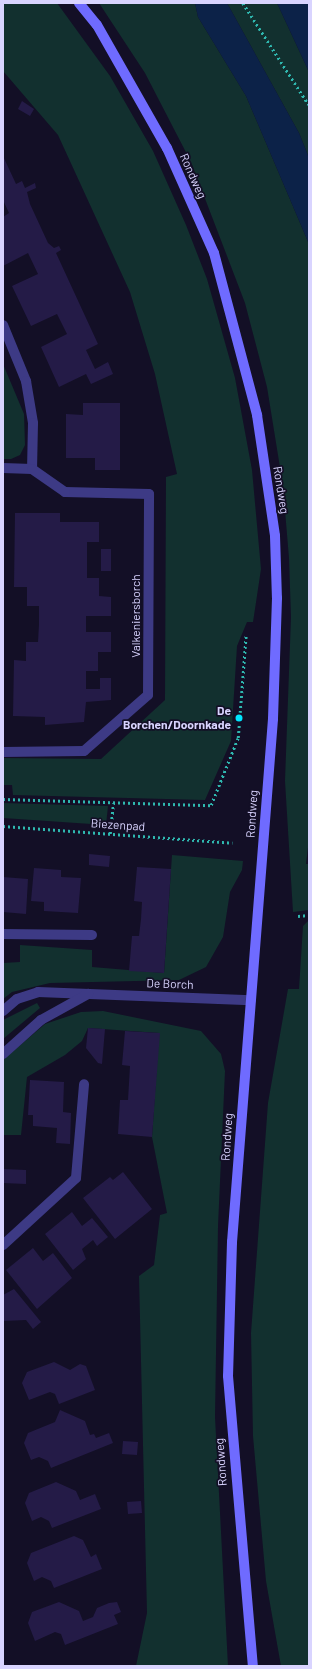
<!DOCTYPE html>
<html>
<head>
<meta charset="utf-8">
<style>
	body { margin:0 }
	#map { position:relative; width:312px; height:1669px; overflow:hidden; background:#130f26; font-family:Barlow,sans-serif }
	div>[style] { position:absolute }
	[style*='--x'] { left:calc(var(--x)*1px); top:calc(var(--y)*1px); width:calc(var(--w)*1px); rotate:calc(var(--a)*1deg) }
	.green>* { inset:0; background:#12302f }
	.water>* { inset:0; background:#0c2248 }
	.building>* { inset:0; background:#241b47 }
	.path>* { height:2.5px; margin-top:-1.25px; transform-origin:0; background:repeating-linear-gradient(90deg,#2fb8b0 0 2px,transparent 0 5px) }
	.minor>* { height:10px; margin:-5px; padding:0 5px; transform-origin:5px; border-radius:5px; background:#3d3a85 }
	.secondary>* { height:10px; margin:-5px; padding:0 5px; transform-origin:5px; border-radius:5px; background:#6f6bff }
	.dots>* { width:11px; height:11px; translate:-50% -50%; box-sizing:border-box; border:2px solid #130f26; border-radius:50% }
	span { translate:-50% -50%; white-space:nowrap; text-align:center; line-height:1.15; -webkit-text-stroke:3.5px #130f26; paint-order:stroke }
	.street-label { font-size:12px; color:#d9d4ff }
	.poi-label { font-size:12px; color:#d9d4ff; font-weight:700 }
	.right { translate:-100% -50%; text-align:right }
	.frame { position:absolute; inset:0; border:4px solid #d9d4ff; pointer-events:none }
</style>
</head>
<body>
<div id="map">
	<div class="green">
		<div style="clip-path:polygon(3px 3px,57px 3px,110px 76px,153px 151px,186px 225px,207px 279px,235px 378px,252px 470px,261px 569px,253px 622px,247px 622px,237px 646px,231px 741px,205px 800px,13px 795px,12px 785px,3px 785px,3px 758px,101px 759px,165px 700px,166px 477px,177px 474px,155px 374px,130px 292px,58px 135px,3px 71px)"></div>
		<div style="clip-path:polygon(99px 3px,195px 3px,198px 17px,246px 96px,309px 244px,309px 839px,306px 864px,309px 864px,309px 910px,293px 912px,285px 781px,291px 617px,289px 558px,283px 486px,267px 387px,245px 303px,191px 162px,145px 73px)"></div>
		<div style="clip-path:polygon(227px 3px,277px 3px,309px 72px,309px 158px,299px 133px)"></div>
		<div style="clip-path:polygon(3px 364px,24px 414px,25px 445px,20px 455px,11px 459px,3px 459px)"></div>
		<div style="clip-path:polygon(3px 803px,108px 806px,106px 825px,3px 818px)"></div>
		<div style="clip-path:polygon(172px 855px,243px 861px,242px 870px,230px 892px,223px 937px,206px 967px,179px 980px,50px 983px,12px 992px,3px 999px,3px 963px,20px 962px,20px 945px,92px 950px,92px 967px,164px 973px)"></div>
		<div style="clip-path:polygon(309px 920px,309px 1666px,281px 1666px,266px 1581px,253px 1436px,251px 1333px,268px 1103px,288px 989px,299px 989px,303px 926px)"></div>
		<div style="clip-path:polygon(37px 1003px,40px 1008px,3px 1039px,3px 1020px)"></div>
		<div style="clip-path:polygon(103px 1011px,201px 1031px,221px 1054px,225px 1071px,218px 1226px,215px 1417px,228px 1666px,136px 1666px,147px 1613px,139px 1276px,154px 1265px,160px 1215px,167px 1213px,152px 1137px,159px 1033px,88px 1028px,82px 1041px,65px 1055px,27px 1077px,21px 1135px,3px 1135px,3px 1060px,45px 1024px,81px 1012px)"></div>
	</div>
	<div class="water">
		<div style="clip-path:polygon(195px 3px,227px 3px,299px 133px,309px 158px,309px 244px,246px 96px,198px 17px)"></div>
		<div style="clip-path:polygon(277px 3px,309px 3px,309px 72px)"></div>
	</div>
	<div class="building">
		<div style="clip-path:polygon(22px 101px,34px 109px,30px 116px,18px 109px)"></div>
		<div style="clip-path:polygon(3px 156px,16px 184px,22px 181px,25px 188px,35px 183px,36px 188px,27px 192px,30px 204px,48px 243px,54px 248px,59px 246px,61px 250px,56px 253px,98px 344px,86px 350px,95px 369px,108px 362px,113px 374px,91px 384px,86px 374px,59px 387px,41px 347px,67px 334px,57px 314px,31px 326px,12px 286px,38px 274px,28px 253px,3px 266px,3px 217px,9px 213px,3px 200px)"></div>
		<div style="clip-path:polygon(83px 403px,120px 403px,120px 470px,95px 470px,95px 458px,66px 458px,66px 414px,83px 415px)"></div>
		<div style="clip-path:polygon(15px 513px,60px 513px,60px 522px,99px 522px,99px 542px,87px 542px,87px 578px,99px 578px,99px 596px,111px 597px,111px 616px,86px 616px,86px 632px,111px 632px,111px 652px,98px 652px,98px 671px,86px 671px,86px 689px,100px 689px,100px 678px,111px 678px,111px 700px,86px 702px,84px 722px,45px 725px,45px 717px,13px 716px,14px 660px,26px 661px,26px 642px,38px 642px,39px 624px,39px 606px,27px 606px,27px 587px,14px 587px)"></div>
		<div style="clip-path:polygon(101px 549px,111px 549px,111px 571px,101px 571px)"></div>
		<div style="clip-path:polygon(89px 854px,110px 856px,109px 867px,89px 865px)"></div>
		<div style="clip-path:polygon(137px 867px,171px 869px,164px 973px,129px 971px,132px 936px,139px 936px,141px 919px,142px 902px,134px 901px)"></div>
		<div style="clip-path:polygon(34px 868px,61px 870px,61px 877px,81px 878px,78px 913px,44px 911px,44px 902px,31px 901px)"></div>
		<div style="clip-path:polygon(3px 877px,28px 879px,26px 914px,3px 912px)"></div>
		<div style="clip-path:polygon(88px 1028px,105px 1029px,102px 1064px,98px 1063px,86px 1048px)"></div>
		<div style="clip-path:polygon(125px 1031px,160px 1033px,152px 1137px,118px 1134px,120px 1100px,128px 1100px,130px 1066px,122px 1065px)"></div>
		<div style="clip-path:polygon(30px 1080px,64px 1082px,63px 1112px,71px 1113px,70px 1144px,56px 1143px,57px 1128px,33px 1126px,33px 1115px,28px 1115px)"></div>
		<div style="clip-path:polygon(3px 1169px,26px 1170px,26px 1184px,3px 1183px)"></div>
		<div style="clip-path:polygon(123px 1172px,152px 1209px,115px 1239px,83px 1198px,110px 1177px,113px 1180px)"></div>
		<div style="clip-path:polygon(72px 1212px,82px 1226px,92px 1218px,108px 1237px,97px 1246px,93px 1240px,82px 1249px,86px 1259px,73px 1270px,45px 1234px)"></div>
		<div style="clip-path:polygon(33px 1248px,43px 1261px,53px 1253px,72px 1278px,37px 1309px,6px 1270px)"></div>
		<div style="clip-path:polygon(14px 1289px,41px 1322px,33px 1329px,26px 1320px,3px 1321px,3px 1295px)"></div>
		<div style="clip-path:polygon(54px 1362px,70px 1370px,80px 1364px,86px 1366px,95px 1390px,59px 1404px,55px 1394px,50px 1392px,29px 1400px,22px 1383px,27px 1372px)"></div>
		<div style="clip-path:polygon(60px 1410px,85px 1421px,90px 1435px,94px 1434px,96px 1438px,109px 1433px,113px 1443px,51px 1468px,48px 1461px,39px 1457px,31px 1460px,24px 1443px,28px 1433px,55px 1422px)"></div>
		<div style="clip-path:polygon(123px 1441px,138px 1442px,137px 1455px,122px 1454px)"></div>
		<div style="clip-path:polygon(56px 1482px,76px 1491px,80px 1500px,95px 1494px,101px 1509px,52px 1528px,49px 1521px,41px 1517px,32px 1521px,25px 1503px,29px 1493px)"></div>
		<div style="clip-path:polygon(141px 1501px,142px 1513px,128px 1514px,127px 1502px)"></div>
		<div style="clip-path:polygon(74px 1536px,83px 1540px,91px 1557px,96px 1554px,102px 1569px,54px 1588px,51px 1581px,42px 1577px,34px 1581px,27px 1563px,31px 1553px)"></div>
		<div style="clip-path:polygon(59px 1602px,79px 1611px,83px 1621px,93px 1617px,97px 1608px,109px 1603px,117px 1602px,121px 1612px,114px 1615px,118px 1624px,65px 1645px,61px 1634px,55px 1632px,35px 1641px,28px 1623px,32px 1612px)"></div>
	</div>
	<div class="path">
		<div style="--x:243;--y:3;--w:121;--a:57.1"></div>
		<div style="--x:3;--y:799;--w:208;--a:1.7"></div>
		<div style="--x:211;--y:805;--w:72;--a:-68.1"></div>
		<div style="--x:238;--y:738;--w:104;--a:-85.6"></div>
		<div style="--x:3;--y:826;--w:230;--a:4.2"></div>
		<div style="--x:110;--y:834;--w:31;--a:-84"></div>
		<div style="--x:298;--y:916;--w:11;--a:-5"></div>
	</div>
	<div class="minor">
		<div style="--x:3;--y:325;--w:61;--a:67.7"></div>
		<div style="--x:26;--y:381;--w:43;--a:80.5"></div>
		<div style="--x:33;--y:423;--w:46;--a:91.2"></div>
		<div style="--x:32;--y:469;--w:29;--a:-178"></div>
		<div style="--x:3;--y:752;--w:81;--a:-0.7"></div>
		<div style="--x:84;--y:751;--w:85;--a:-41.2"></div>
		<div style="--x:148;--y:695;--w:201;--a:-89.7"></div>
		<div style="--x:149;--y:494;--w:84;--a:-178.6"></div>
		<div style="--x:65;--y:492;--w:40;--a:-145.1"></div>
		<div style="--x:3;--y:934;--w:89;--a:0.6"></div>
		<div style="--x:3;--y:1011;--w:18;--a:-41"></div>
		<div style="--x:17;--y:999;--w:22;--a:-18"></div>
		<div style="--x:38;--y:992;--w:213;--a:2.2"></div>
		<div style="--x:3;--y:1054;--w:51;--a:-41.8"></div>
		<div style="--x:41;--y:1020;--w:54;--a:-29"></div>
		<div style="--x:3;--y:1245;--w:99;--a:-42.5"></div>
		<div style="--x:76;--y:1178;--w:94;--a:-85.1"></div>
	</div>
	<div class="secondary">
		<div style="--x:79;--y:3;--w:28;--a:51"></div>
		<div style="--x:97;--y:25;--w:142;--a:60.4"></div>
		<div style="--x:167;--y:148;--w:115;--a:65.9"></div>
		<div style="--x:214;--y:253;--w:168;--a:75.1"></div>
		<div style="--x:257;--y:415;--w:122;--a:81.5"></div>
		<div style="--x:275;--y:536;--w:62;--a:88.2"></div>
		<div style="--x:277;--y:598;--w:121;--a:91.9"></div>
		<div style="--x:273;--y:719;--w:525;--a:94.48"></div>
		<div style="--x:232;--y:1242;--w:134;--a:91.7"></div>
		<div style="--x:228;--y:1376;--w:291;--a:85.1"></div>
	</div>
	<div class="dots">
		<div style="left:239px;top:718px;background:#00e5ff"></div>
	</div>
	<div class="street-label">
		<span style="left:193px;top:176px;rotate:66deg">Rondweg</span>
		<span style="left:281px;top:490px;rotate:81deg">Rondweg</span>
		<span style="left:136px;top:616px;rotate:-90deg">Valkeniersborch</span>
		<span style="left:252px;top:814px;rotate:-86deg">Rondweg</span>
		<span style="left:118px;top:825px;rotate:4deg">Biezenpad</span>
		<span style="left:170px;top:984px;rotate:2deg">De Borch</span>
		<span style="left:227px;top:1137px;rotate:-86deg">Rondweg</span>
		<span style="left:221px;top:1462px;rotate:-94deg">Rondweg</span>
	</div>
	<div class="poi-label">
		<span class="right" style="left:231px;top:718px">De<br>Borchen/Doornkade</span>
	</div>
	<div class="frame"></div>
</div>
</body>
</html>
